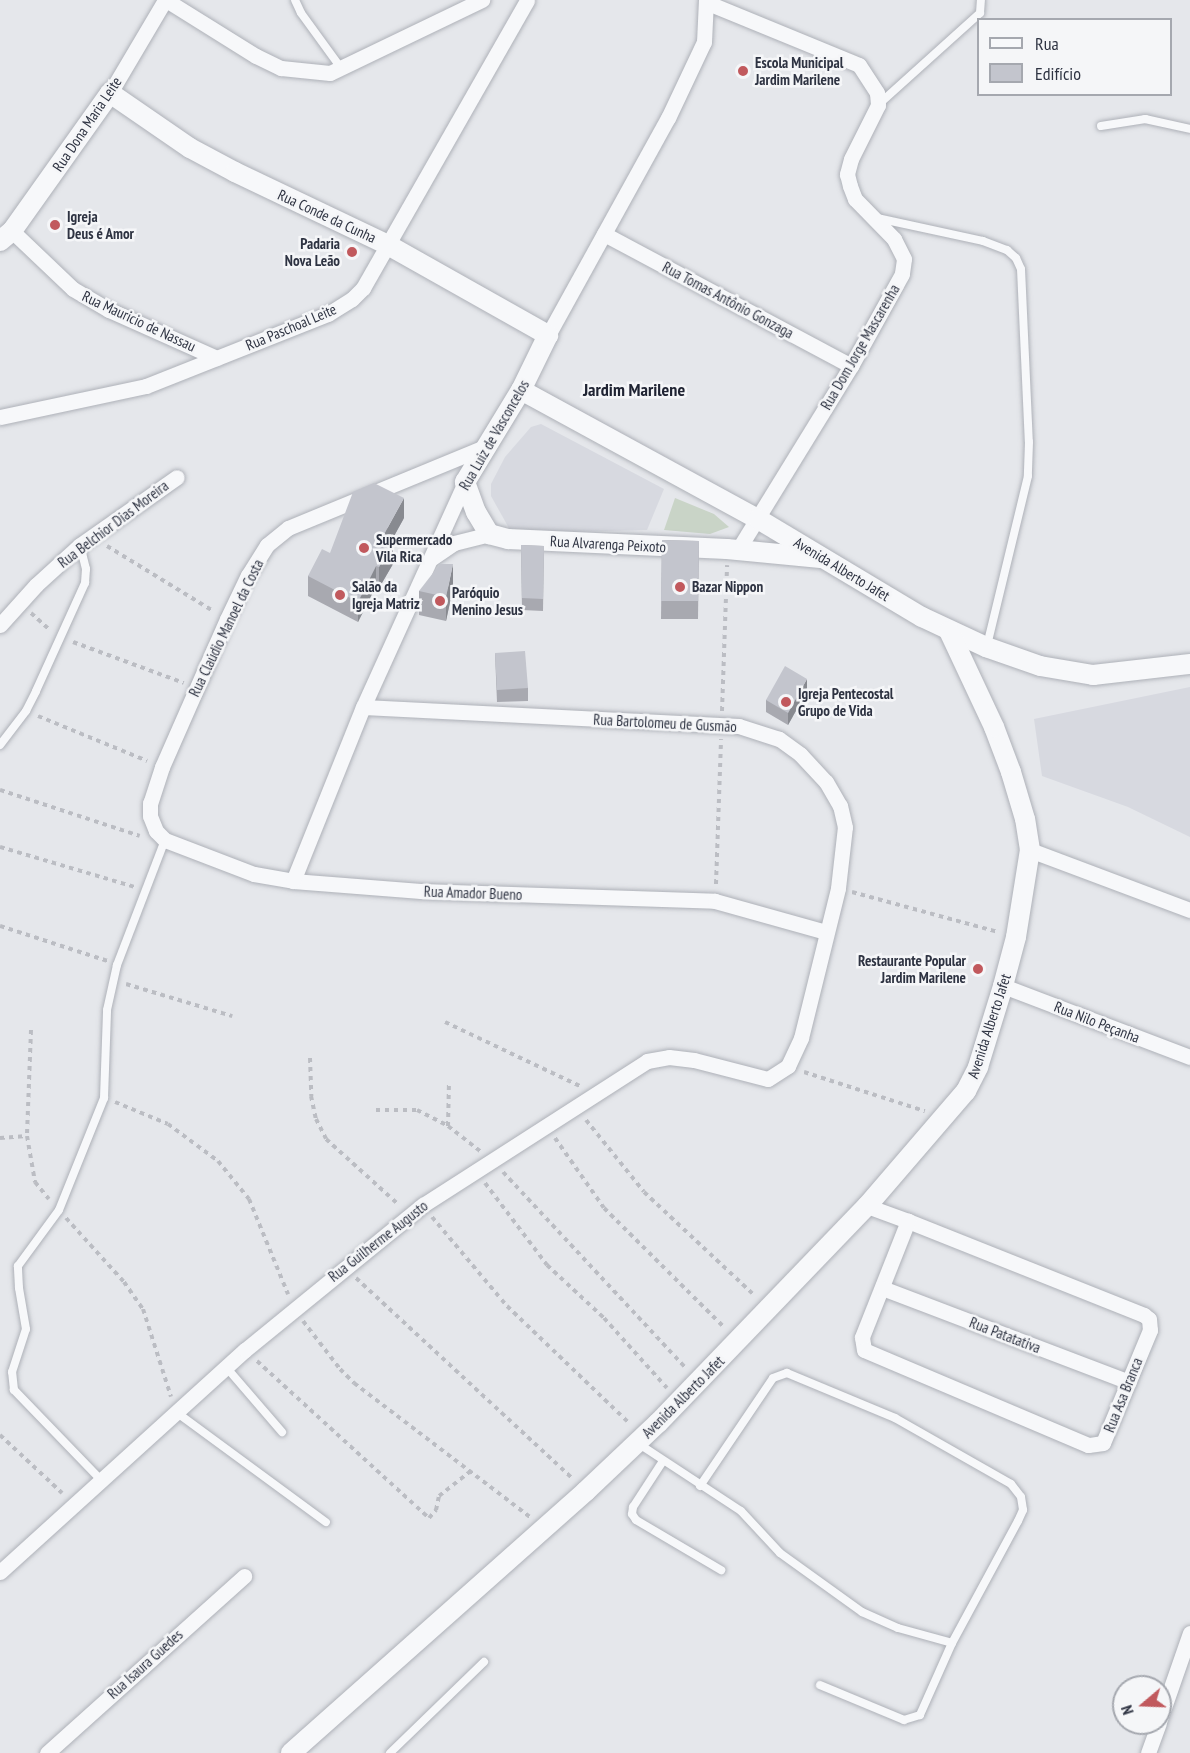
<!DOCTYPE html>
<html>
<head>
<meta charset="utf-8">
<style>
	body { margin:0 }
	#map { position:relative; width:1190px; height:1753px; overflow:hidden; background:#e5e7eb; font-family:"PT Sans Narrow",sans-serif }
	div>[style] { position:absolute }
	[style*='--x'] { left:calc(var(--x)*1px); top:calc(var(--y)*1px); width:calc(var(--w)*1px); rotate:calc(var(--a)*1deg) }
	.built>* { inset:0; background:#d7d9e0 }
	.green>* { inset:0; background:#c9d4c7 }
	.path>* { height:4px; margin-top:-2px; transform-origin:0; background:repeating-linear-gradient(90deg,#bbbdc3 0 4.5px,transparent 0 9px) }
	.roads { filter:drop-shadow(0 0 2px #aeb1b8) drop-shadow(0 0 2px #aeb1b8) }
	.service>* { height:8px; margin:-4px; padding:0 4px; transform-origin:4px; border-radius:4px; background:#f7f8fa }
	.minor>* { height:15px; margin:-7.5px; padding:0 7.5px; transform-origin:7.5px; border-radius:7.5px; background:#f7f8fa }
	.tertiary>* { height:20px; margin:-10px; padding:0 10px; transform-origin:10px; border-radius:10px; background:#f7f8fa }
	.wall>* { inset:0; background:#a8a9b0 }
	.shaded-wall>* { inset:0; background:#888a90 }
	.building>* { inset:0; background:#c3c5cd }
	.dots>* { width:16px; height:16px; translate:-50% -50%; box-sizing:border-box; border:3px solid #f5f6f8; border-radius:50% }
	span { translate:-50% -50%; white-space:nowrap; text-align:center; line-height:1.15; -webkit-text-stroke:5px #f5f6f8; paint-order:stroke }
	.poi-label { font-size:15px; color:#2e3342; font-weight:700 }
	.left { translate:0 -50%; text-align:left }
	.right { translate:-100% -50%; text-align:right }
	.street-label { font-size:15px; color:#2e3342 }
	.quarter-label { font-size:18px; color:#202433; font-weight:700 }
	.legend { position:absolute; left:977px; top:18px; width:195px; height:78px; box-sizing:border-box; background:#f5f6f8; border:2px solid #a5a8af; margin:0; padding:8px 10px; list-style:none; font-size:18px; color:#2e3342 }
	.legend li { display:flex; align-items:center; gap:12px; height:30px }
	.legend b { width:30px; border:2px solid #a5a8af }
	.north { position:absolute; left:1112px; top:1675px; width:60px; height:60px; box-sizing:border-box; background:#f5f6f8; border:2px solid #a5a8af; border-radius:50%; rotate:251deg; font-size:16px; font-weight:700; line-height:24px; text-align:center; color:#2e3342 }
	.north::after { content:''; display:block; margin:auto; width:21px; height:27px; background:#c1595d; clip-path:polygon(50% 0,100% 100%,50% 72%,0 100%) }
</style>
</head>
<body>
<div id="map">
	<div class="built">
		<div style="clip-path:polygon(541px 424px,664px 489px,647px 530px,528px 533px,510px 530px,491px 496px,491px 484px,505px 457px,531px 427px)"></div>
		<div style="clip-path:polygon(1190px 687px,1190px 837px,1128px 807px,1042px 776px,1034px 719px)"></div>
	</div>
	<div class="green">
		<div style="clip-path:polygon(675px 498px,714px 514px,729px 527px,710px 534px,664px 530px)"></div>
	</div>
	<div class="path">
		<div style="--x:107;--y:546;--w:124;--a:31.5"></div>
		<div style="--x:31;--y:613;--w:25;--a:42"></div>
		<div style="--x:73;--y:642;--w:118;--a:20.3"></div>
		<div style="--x:722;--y:711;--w:146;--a:-88"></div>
		<div style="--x:38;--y:716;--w:118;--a:22.4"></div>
		<div style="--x:0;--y:790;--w:147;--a:18.2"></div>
		<div style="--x:0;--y:847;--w:141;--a:16.5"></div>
		<div style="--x:716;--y:884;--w:145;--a:-88"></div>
		<div style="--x:852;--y:892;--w:151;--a:15.3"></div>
		<div style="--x:0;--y:926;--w:114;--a:18"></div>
		<div style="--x:126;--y:984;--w:111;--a:16.8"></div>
		<div style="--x:445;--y:1022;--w:149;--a:25.4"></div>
		<div style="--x:31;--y:1030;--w:106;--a:92.2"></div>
		<div style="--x:27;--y:1136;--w:47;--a:80.1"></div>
		<div style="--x:35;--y:1182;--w:22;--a:51"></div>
		<div style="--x:310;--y:1058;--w:38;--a:88"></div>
		<div style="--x:311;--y:1096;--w:24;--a:78"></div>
		<div style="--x:316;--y:1119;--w:22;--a:63"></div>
		<div style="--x:326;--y:1139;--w:98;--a:42.1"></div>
		<div style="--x:804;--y:1072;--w:127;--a:17.9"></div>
		<div style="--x:115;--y:1102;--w:57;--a:22.5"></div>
		<div style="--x:168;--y:1124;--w:62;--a:36.5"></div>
		<div style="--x:218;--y:1161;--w:49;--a:50.8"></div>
		<div style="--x:249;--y:1199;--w:103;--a:67.7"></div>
		<div style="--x:376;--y:1110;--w:41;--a:0"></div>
		<div style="--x:417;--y:1110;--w:35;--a:27"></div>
		<div style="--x:448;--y:1126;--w:41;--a:38"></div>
		<div style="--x:586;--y:1120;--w:92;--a:51.1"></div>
		<div style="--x:644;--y:1192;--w:152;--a:43.1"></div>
		<div style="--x:448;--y:1126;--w:44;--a:-88.7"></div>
		<div style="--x:0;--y:1138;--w:27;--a:-4"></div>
		<div style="--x:555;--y:1138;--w:85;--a:55"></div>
		<div style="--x:604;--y:1208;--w:170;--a:44.8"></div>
		<div style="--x:503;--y:1172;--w:268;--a:47"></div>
		<div style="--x:485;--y:1183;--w:103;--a:52.9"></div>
		<div style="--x:547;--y:1265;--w:78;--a:42.9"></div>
		<div style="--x:604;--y:1318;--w:94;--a:48"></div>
		<div style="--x:432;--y:1217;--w:116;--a:49.9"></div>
		<div style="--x:507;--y:1306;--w:170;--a:43.8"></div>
		<div style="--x:66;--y:1218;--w:86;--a:47.8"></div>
		<div style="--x:124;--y:1282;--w:33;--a:55"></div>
		<div style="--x:143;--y:1309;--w:92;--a:72.3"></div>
		<div style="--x:356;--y:1278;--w:296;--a:42.8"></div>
		<div style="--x:303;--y:1321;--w:61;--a:52.4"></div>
		<div style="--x:340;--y:1369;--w:20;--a:45"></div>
		<div style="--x:354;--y:1383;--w:221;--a:37.3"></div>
		<div style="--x:257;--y:1361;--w:233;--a:42.4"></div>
		<div style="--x:429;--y:1518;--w:11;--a:-49"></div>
		<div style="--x:436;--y:1510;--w:14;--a:-78"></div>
		<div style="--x:439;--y:1496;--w:42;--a:-38.2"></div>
		<div style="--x:0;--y:1435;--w:85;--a:43.1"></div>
	</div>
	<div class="roads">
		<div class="service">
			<div style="--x:295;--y:0;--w:14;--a:65"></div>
			<div style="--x:301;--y:13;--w:68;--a:54"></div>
			<div style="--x:879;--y:104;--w:136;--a:-42"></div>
			<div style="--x:980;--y:13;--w:13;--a:-86"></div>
			<div style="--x:1101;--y:126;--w:45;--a:-9"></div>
			<div style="--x:1145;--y:119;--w:46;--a:12.5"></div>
			<div style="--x:877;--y:218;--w:108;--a:12.2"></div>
			<div style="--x:983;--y:241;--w:26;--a:21"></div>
			<div style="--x:1007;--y:250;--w:12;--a:42"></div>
			<div style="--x:1016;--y:258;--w:12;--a:66"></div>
			<div style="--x:1021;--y:269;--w:173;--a:87.4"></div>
			<div style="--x:1029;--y:442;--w:34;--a:92"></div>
			<div style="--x:1028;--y:476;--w:174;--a:103.6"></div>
			<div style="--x:0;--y:745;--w:43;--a:-52.6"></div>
			<div style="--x:26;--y:711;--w:22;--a:-63"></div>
			<div style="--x:36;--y:691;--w:119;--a:-65.6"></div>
			<div style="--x:85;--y:583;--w:14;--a:-86"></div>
			<div style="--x:86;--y:569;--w:25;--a:-104"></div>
			<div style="--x:226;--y:1367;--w:86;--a:49.3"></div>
			<div style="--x:176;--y:1412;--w:186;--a:36.3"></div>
			<div style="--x:639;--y:1444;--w:122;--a:33.3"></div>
			<div style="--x:741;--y:1511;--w:57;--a:47.1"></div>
			<div style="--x:780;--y:1553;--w:101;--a:35.7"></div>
			<div style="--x:862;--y:1612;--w:39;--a:24"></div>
			<div style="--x:898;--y:1628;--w:56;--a:15.5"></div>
			<div style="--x:663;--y:1461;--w:55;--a:123.1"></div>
			<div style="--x:633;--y:1507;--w:7;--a:98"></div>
			<div style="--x:632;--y:1514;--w:7;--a:56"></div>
			<div style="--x:636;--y:1520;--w:99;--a:30.5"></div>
			<div style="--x:102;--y:1481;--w:127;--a:-134"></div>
			<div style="--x:14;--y:1390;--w:18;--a:-96"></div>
			<div style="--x:12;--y:1372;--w:45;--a:-72"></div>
			<div style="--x:26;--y:1329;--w:42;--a:-99.7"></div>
			<div style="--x:19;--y:1288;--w:22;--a:-93"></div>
			<div style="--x:18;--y:1266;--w:69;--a:-53.8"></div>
			<div style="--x:59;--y:1210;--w:121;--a:-68.1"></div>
			<div style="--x:104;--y:1098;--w:88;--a:-88"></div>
			<div style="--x:107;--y:1010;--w:46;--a:-77.5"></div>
			<div style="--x:117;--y:965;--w:134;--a:-69"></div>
			<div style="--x:700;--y:1486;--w:130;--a:-55.9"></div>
			<div style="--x:773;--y:1378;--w:15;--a:-20"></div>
			<div style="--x:787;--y:1373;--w:117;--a:22.6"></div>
			<div style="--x:895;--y:1418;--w:133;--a:29.6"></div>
			<div style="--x:1011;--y:1484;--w:16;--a:52"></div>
			<div style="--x:1021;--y:1497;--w:13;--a:81"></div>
			<div style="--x:1023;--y:1510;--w:12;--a:114"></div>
			<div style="--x:1018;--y:1521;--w:139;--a:118.4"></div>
			<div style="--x:952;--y:1643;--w:79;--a:114"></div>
			<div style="--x:920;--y:1715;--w:17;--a:163"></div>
			<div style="--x:904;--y:1720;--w:91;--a:-157.4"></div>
			<div style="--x:390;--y:1753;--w:131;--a:-44.1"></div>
		</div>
		<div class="minor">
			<div style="--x:166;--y:0;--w:106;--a:31.9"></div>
			<div style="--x:256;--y:56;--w:28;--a:26"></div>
			<div style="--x:281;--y:68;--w:49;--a:5.8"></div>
			<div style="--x:330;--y:73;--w:169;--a:-25.7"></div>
			<div style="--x:708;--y:3;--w:163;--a:22.3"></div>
			<div style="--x:859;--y:65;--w:33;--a:57"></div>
			<div style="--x:877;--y:93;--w:12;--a:85"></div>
			<div style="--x:878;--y:105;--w:60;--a:116.6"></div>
			<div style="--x:851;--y:159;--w:16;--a:105"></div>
			<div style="--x:847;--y:174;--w:12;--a:76"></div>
			<div style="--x:850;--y:186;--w:14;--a:69"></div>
			<div style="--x:855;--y:199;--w:56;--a:45.7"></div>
			<div style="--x:894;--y:239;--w:22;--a:63"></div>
			<div style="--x:904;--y:259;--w:15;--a:98"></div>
			<div style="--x:902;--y:274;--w:105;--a:119"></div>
			<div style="--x:851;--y:366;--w:216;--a:121.6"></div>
			<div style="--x:110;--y:93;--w:108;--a:-59.4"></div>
			<div style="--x:12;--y:231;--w:84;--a:43.6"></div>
			<div style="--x:73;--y:289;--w:42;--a:30.3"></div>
			<div style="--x:109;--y:310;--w:118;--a:24"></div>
			<div style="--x:604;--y:234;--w:280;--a:28.1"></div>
			<div style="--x:548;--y:335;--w:248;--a:-61.1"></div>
			<div style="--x:668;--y:118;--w:84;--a:-64.7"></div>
			<div style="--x:704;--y:42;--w:42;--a:-87.3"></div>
			<div style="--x:0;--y:417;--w:149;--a:-12"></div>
			<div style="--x:146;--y:386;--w:196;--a:-21.6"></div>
			<div style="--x:328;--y:314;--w:28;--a:-32"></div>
			<div style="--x:352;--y:299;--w:16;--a:-45"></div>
			<div style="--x:363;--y:288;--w:331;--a:-60.3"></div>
			<div style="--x:487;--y:446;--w:215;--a:157.6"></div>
			<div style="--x:288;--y:528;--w:27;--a:141"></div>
			<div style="--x:267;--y:545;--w:36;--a:122"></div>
			<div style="--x:248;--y:575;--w:49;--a:115.5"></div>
			<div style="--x:227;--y:619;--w:162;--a:113.7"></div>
			<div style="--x:162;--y:767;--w:38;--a:108"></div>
			<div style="--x:150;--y:803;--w:13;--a:90"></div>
			<div style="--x:150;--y:816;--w:16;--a:68"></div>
			<div style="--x:156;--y:831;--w:13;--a:45"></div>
			<div style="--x:165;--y:840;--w:95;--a:20.9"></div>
			<div style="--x:254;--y:874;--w:40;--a:10"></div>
			<div style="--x:293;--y:881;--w:128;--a:4.5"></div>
			<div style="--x:421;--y:891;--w:294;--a:1.9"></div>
			<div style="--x:715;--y:901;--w:115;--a:15.6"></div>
			<div style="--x:432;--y:558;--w:27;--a:-34"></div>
			<div style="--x:454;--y:543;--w:36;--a:-14"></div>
			<div style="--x:0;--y:625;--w:54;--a:-48"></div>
			<div style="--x:36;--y:585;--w:59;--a:-42.3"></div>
			<div style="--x:80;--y:545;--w:118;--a:-35"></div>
			<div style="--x:1030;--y:850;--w:171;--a:20.6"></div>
			<div style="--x:293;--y:881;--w:188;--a:-68.1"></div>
			<div style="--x:363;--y:707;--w:247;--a:-65.6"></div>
			<div style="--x:1003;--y:986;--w:200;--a:20.8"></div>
			<div style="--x:867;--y:1206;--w:44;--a:20.1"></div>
			<div style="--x:908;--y:1221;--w:254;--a:21.7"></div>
			<div style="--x:1144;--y:1315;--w:6;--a:39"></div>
			<div style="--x:1149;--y:1319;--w:11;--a:85"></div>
			<div style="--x:1150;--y:1330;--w:122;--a:112.6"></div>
			<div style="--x:1103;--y:1443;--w:15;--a:172"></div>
			<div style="--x:1088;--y:1445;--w:243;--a:-157"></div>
			<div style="--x:864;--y:1350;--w:13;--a:-99"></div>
			<div style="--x:862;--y:1337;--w:125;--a:-68.4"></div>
			<div style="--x:882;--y:1288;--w:264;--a:20.8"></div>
			<div style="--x:0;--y:1572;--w:331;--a:-42.2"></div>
			<div style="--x:245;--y:1350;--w:230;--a:-39.2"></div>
			<div style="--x:423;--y:1205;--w:266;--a:-32.7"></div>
			<div style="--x:647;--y:1061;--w:22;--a:-10"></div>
			<div style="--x:669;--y:1057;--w:25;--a:7"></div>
			<div style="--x:694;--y:1060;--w:76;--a:14.4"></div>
			<div style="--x:768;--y:1079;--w:24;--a:-33"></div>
			<div style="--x:788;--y:1066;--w:31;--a:-65"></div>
			<div style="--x:801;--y:1038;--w:154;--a:-76.1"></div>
			<div style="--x:838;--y:888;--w:61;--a:-83.5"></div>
			<div style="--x:845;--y:827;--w:22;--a:-103"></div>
			<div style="--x:840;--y:806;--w:28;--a:-120"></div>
			<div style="--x:826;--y:782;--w:38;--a:-133"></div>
			<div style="--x:800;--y:754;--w:26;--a:-144"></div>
			<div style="--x:779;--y:739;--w:42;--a:-162"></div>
			<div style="--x:739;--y:726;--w:376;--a:-177.1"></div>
			<div style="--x:1160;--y:1719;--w:91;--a:-70.8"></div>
			<div style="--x:47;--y:1753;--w:265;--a:-41.9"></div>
			<div style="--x:1148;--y:1753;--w:32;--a:-70"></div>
		</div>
		<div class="tertiary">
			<div style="--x:0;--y:241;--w:16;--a:-40"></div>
			<div style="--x:12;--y:231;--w:169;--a:-54.6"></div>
			<div style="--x:110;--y:93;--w:97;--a:34.5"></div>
			<div style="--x:190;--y:148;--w:51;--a:28.1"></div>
			<div style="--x:235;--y:172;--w:170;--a:25.5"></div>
			<div style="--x:388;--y:245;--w:184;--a:29.4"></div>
			<div style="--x:548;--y:335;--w:61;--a:116.1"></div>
			<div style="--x:521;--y:390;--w:108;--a:121.3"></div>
			<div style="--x:465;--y:482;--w:32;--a:70"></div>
			<div style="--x:476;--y:512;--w:26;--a:59"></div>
			<div style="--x:489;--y:534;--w:20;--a:15"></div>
			<div style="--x:508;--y:539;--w:219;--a:2.6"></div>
			<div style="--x:727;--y:549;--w:94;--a:5.5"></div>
			<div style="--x:521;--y:390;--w:270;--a:28.6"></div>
			<div style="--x:758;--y:519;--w:191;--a:30.9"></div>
			<div style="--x:922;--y:617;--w:71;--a:25.1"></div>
			<div style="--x:986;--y:647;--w:57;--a:19.4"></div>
			<div style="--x:1040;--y:666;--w:54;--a:9.6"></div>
			<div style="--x:1093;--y:675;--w:98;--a:-6.5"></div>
			<div style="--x:291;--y:1753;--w:395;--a:-41.6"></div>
			<div style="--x:586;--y:1491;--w:99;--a:-43.4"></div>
			<div style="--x:658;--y:1423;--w:301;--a:-46.1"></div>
			<div style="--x:867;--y:1206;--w:152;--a:-49.3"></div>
			<div style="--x:966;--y:1091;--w:27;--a:-63"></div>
			<div style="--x:978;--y:1067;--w:85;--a:-72.8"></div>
			<div style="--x:1003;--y:986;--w:51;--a:-75.1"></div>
			<div style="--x:1016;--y:937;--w:88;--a:-80.9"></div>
			<div style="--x:1030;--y:850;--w:31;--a:-99"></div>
			<div style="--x:1025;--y:819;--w:49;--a:-106.6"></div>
			<div style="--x:1011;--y:772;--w:48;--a:-110.7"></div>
			<div style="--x:994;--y:727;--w:106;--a:-115.1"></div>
		</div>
	</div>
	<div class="wall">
		<div style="clip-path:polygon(404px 518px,390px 543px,393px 564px,379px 588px,376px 586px,358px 622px,308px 596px,308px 576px)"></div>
		<div style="clip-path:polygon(662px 540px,699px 541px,698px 619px,661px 619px)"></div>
		<div style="clip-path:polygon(521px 545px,544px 546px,543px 611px,522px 610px)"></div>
		<div style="clip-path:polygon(453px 588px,446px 621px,419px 615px,419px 591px)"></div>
		<div style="clip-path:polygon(495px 653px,528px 688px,528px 701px,497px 702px)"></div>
		<div style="clip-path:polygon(807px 691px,788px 725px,766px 712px,766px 700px)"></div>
	</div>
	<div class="shaded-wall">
		<div style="clip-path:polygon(404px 498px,404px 518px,382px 558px,382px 538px)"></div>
		<div style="clip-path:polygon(393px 544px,393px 564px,379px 588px,379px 567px)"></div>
		<div style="clip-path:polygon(453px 564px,453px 588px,446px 621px,446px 597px)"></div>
		<div style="clip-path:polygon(376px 566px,376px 586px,358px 622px,358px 602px)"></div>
		<div style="clip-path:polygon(807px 679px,807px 691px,788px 725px,788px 713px)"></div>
	</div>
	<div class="building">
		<div style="clip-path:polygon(374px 483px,404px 498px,382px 538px,393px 544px,379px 567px,376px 566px,358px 602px,308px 576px,322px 549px,330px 553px,353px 492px)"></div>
		<div style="clip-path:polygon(662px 540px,699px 541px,698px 601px,661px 601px)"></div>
		<div style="clip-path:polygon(521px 545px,544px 546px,543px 599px,522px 598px)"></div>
		<div style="clip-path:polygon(440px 564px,453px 564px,446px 597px,419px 591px)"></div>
		<div style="clip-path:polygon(525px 651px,528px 688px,497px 690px,495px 653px)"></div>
		<div style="clip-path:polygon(785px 666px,807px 679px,788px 713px,766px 700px)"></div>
	</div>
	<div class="dots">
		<div style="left:743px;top:71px;background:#c1595d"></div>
		<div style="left:55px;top:225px;background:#c1595d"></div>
		<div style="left:352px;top:252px;background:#c1595d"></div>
		<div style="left:364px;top:548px;background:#c1595d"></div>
		<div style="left:680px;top:587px;background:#c1595d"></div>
		<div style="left:340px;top:595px;background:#c1595d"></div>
		<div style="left:440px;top:601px;background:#c1595d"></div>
		<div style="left:786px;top:702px;background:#c1595d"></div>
		<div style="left:978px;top:969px;background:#c1595d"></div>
	</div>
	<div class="poi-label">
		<span class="left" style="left:755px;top:71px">Escola Municipal<br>Jardim Marilene</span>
		<span class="left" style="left:67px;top:225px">Igreja<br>Deus é Amor</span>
		<span class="right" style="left:340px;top:252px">Padaria<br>Nova Leão</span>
		<span class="left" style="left:376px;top:548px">Supermercado<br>Vila Rica</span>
		<span class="left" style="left:352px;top:595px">Salão da<br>Igreja Matriz</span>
		<span class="left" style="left:692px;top:587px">Bazar Nippon</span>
		<span class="left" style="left:452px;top:601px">Paróquio<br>Menino Jesus</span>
		<span class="left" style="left:798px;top:702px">Igreja Pentecostal<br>Grupo de Vida</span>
		<span class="right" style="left:966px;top:969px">Restaurante Popular<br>Jardim Marilene</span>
	</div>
	<div class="street-label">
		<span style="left:87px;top:124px;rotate:-56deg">Rua Dona Maria Leite</span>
		<span style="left:327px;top:216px;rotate:25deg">Rua Conde da Cunha</span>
		<span style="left:728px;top:300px;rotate:28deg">Rua Tomas Antônio Gonzaga</span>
		<span style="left:139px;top:321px;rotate:25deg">Rua Mauricio de Nassau</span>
		<span style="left:291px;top:327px;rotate:-23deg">Rua Paschoal Leite</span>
		<span style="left:860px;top:347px;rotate:-60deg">Rua Dom Jorge Mascarenha</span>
		<span style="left:494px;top:435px;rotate:-60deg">Rua Luiz de Vasconcelos</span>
		<span style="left:113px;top:524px;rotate:-37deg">Rua Belchior Dias Moreira</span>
		<span style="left:608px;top:544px;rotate:3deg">Rua Alvarenga Peixoto</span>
		<span style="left:842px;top:569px;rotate:31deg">Avenida Alberto Jafet</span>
		<span style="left:226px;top:628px;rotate:-64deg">Rua Claúdio Manoel da Costa</span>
		<span style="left:665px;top:723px;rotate:3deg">Rua Bartolomeu de Gusmão</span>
		<span style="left:473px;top:893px;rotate:2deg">Rua Amador Bueno</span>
		<span style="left:1097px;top:1022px;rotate:21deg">Rua Nilo Peçanha</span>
		<span style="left:989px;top:1026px;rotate:-72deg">Avenida Alberto Jafet</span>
		<span style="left:378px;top:1241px;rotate:-38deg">Rua Guilherme Augusto</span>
		<span style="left:1005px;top:1335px;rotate:21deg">Rua Patatativa</span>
		<span style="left:1123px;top:1395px;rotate:-68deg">Rua Asa Branca</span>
		<span style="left:683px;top:1397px;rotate:-45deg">Avenida Alberto Jafet</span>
		<span style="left:145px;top:1664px;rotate:-42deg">Rua Isaura Guedes</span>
	</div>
	<div class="quarter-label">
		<span style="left:634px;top:390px">Jardim Marilene</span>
	</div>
	<ul class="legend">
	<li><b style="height:8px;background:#f7f8fa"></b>Rua</li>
	<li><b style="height:16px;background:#c3c5cd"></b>Edifício</li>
	</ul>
	<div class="north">N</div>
</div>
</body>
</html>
